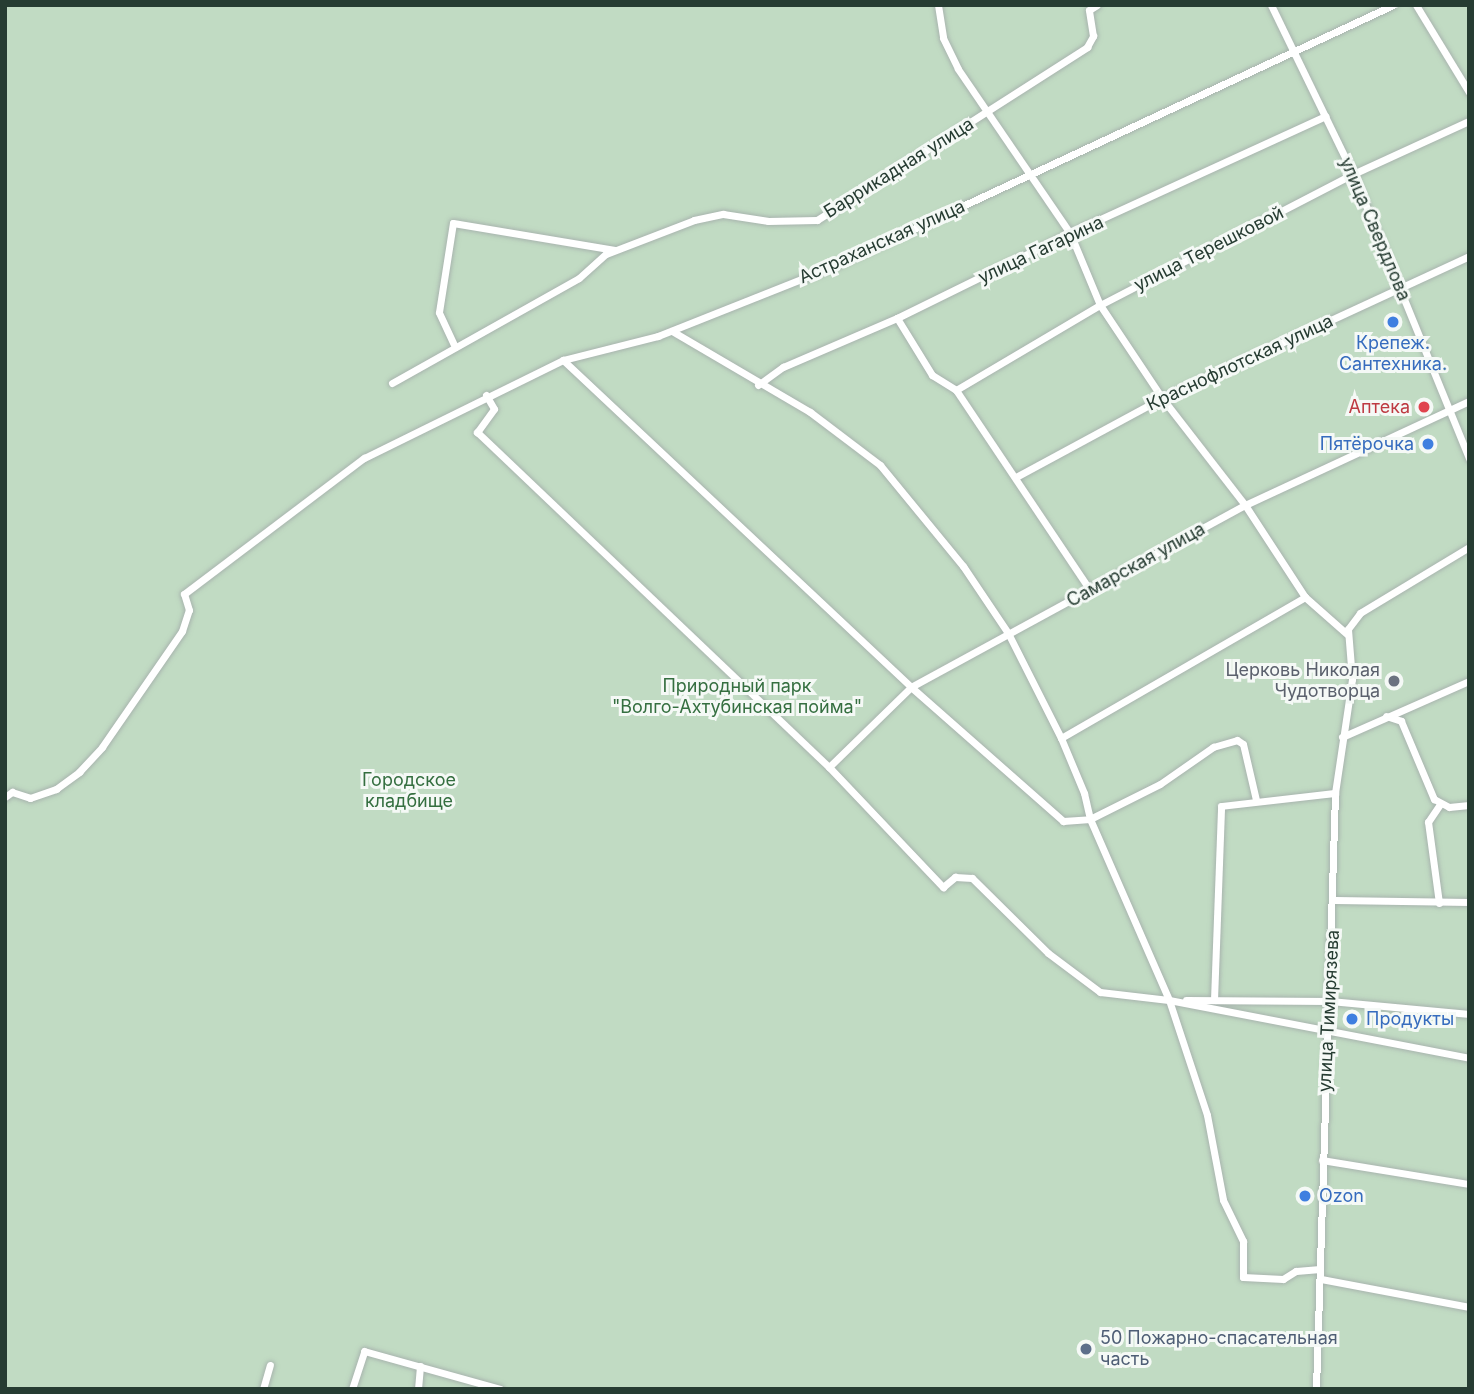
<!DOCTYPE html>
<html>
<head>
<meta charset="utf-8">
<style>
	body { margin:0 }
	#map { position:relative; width:1474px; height:1394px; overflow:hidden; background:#e5ece8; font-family:Inter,sans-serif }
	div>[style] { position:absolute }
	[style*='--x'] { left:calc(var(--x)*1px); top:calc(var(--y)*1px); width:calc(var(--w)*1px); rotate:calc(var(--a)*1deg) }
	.green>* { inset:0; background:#c1dbc3 }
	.roads { filter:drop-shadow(0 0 2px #a8b4ae) drop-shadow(0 0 2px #a8b4ae) }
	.minor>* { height:7px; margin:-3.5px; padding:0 3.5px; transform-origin:3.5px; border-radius:3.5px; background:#fff }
	.dots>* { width:19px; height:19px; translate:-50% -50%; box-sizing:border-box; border:4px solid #f5f9f6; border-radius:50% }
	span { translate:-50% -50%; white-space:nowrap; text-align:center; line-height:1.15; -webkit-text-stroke:6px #f5f9f6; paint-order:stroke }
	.street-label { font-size:18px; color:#263c32 }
	.shop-label { font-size:18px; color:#366cbe }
	.right { translate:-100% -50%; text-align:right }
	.left { translate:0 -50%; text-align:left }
	.health-label { font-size:18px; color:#be3a42 }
	.worship-label { font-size:18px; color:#5b616d }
	.park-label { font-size:18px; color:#356f40 }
	.service-label { font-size:18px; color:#4e5e75 }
	.frame { position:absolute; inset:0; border:7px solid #263c32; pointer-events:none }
</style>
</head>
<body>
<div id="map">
	<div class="green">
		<div style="clip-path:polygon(5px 5px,1469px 5px,1469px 1389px,5px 1389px)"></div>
	</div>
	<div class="roads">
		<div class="minor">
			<div style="--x:938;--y:5;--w:33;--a:81"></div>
			<div style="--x:943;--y:38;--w:34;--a:64"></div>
			<div style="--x:958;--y:69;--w:199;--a:55.7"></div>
			<div style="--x:1070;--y:233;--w:78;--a:67.4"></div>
			<div style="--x:1100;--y:305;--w:112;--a:56.3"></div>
			<div style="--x:1162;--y:398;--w:135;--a:52.2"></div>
			<div style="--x:1245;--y:505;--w:110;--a:56.9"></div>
			<div style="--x:1305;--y:597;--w:56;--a:41.4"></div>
			<div style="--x:1271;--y:5;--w:188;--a:64.1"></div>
			<div style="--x:1353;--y:174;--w:307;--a:67.8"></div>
			<div style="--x:1416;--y:5;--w:102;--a:58.7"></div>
			<div style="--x:897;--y:318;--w:67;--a:58.4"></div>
			<div style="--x:932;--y:375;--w:28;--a:32"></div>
			<div style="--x:956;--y:390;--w:241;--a:56.2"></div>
			<div style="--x:672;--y:331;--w:160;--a:30.4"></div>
			<div style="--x:810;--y:412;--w:88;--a:37.1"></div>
			<div style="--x:880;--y:465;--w:131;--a:50.6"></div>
			<div style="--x:963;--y:566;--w:81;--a:56.1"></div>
			<div style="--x:1008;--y:633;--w:118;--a:63.2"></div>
			<div style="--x:1061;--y:738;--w:60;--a:67.3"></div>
			<div style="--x:1084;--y:793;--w:27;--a:77"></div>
			<div style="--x:1090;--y:819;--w:197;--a:66.4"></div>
			<div style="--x:1169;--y:1000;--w:121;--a:71.7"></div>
			<div style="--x:1207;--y:1115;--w:86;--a:79.3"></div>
			<div style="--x:1223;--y:1200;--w:46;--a:64"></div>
			<div style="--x:1243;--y:1241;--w:36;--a:90"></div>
			<div style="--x:1243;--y:1277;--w:40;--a:2.9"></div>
			<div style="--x:1283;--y:1279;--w:15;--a:-32"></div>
			<div style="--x:1296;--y:1271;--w:24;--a:-5"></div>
			<div style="--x:455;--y:347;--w:38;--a:-115"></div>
			<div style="--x:439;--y:312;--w:90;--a:-81.1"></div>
			<div style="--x:453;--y:223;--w:164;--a:9.5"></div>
			<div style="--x:563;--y:360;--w:478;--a:43.2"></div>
			<div style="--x:911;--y:687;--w:203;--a:41.4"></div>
			<div style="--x:1063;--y:821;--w:27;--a:-4"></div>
			<div style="--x:1090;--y:819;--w:78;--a:-26.6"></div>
			<div style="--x:1160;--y:784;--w:65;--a:-34.9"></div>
			<div style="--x:1213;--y:747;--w:25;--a:-16"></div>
			<div style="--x:1237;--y:740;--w:7;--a:34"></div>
			<div style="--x:1243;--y:744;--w:57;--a:76.9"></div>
			<div style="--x:392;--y:383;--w:214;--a:-29.3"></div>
			<div style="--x:579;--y:278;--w:36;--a:-42"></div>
			<div style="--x:606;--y:254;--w:94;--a:-21.1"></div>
			<div style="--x:694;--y:220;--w:30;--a:-12"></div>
			<div style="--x:723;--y:214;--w:46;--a:8.8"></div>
			<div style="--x:768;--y:221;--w:49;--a:-1.2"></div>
			<div style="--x:817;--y:220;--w:321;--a:-32.6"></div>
			<div style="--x:1087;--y:47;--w:13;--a:-61"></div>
			<div style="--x:1093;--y:36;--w:26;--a:-99"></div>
			<div style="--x:1089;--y:10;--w:9;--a:-32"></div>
			<div style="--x:758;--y:385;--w:31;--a:-36"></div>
			<div style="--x:783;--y:367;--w:124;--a:-23.3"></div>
			<div style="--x:897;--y:318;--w:193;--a:-26.2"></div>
			<div style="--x:1070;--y:233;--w:281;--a:-24.6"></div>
			<div style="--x:956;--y:390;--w:167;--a:-30.6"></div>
			<div style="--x:1100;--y:305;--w:285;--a:-27.4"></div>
			<div style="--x:1353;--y:174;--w:128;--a:-24.6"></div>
			<div style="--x:486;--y:395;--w:16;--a:60"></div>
			<div style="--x:494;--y:409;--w:29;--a:126"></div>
			<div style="--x:477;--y:432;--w:486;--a:43.6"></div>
			<div style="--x:829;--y:767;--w:166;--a:46.5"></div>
			<div style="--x:943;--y:887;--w:16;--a:-40"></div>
			<div style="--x:955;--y:877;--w:17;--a:3"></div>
			<div style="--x:972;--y:878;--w:107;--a:44.6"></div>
			<div style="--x:1048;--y:953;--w:65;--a:36.9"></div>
			<div style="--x:1100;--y:992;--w:69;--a:6.6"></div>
			<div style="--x:1169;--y:1000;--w:306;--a:10.9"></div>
			<div style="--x:1016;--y:477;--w:166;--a:-28.4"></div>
			<div style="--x:1162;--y:398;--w:338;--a:-24.8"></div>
			<div style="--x:1386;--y:716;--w:16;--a:18"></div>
			<div style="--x:1401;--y:721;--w:85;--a:67.1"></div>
			<div style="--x:1434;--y:799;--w:17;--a:28"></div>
			<div style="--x:1449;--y:807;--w:20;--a:-6"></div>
			<div style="--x:1342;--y:737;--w:139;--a:-23.8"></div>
			<div style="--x:1061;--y:738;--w:282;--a:-30"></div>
			<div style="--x:829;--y:767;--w:115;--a:-44.3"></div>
			<div style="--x:911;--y:687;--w:380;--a:-28.6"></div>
			<div style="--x:1245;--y:505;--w:247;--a:-24.9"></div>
			<div style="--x:5;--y:797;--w:9;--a:-36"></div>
			<div style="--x:12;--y:792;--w:19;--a:18"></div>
			<div style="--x:30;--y:798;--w:28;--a:-19"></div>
			<div style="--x:56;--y:789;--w:29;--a:-36"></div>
			<div style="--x:79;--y:772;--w:34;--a:-47"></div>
			<div style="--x:102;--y:747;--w:141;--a:-55.4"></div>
			<div style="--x:182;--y:631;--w:22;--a:-72"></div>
			<div style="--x:189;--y:610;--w:17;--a:-107"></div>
			<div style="--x:184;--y:594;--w:226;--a:-37.1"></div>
			<div style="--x:364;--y:458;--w:222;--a:-26.2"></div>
			<div style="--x:563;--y:360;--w:98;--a:-14.2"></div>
			<div style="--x:658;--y:336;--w:192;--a:-21.7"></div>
			<div style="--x:836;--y:265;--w:615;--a:-25.02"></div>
			<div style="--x:1335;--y:900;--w:134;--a:0.9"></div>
			<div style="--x:1439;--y:903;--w:82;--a:-97.7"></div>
			<div style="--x:1428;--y:822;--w:22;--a:-56"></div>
			<div style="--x:1186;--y:1000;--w:144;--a:0.4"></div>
			<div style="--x:1330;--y:1001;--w:140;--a:5.3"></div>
			<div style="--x:1214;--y:1000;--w:194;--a:-87.9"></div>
			<div style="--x:1221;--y:806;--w:115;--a:-6.5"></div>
			<div style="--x:1322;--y:1160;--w:149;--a:9.3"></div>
			<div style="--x:1321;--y:1279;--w:151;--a:10.7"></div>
			<div style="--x:263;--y:1389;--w:25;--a:-74"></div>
			<div style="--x:352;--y:1389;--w:40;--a:-72"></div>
			<div style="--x:364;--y:1351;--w:141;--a:15.6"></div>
			<div style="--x:418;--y:1389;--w:23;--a:-85"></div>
			<div style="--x:1316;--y:1389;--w:596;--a:-88.17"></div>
			<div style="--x:1335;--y:793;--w:115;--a:-81.5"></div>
			<div style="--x:1352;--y:679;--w:50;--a:-94.6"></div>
			<div style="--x:1348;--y:629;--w:20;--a:-53"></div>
			<div style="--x:1360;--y:613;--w:127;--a:-31.2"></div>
		</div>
	</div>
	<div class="dots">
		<div style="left:1393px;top:322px;background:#3f7fe0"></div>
		<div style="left:1424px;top:407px;background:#e0444e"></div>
		<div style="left:1428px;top:444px;background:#3f7fe0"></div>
		<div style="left:1394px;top:681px;background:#6b7280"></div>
		<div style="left:1352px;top:1019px;background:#3f7fe0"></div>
		<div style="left:1305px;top:1196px;background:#3f7fe0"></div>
		<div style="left:1086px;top:1349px;background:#5c6f8a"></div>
	</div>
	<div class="street-label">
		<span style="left:899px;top:168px;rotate:-32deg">Баррикадная улица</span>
		<span style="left:1375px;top:229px;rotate:67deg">улица Свердлова</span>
		<span style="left:882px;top:242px;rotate:-24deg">Астраханская улица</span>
		<span style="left:1209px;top:249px;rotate:-27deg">улица Терешковой</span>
		<span style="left:1041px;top:250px;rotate:-25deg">улица Гагарина</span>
		<span style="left:1240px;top:363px;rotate:-25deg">Краснофлотская улица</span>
		<span style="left:1136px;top:565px;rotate:-29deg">Самарская улица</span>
		<span style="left:1329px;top:1011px;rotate:-87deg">улица Тимирязева</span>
	</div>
	<div class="shop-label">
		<span style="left:1393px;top:354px">Крепеж.<br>Сантехника.</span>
		<span class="right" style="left:1414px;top:444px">Пятёрочка</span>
		<span class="left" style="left:1366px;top:1019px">Продукты</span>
		<span class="left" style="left:1319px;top:1196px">Ozon</span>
	</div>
	<div class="health-label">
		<span class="right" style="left:1410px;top:407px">Аптека</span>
	</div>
	<div class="worship-label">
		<span class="right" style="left:1380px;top:681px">Церковь Николая<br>Чудотворца</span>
	</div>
	<div class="park-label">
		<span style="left:737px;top:697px">Природный парк<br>"Волго-Ахтубинская пойма"</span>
		<span style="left:409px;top:791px">Городское<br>кладбище</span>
	</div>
	<div class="service-label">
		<span class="left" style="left:1100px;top:1349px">50 Пожарно-спасательная<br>часть</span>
	</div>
	<div class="frame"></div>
</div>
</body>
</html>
